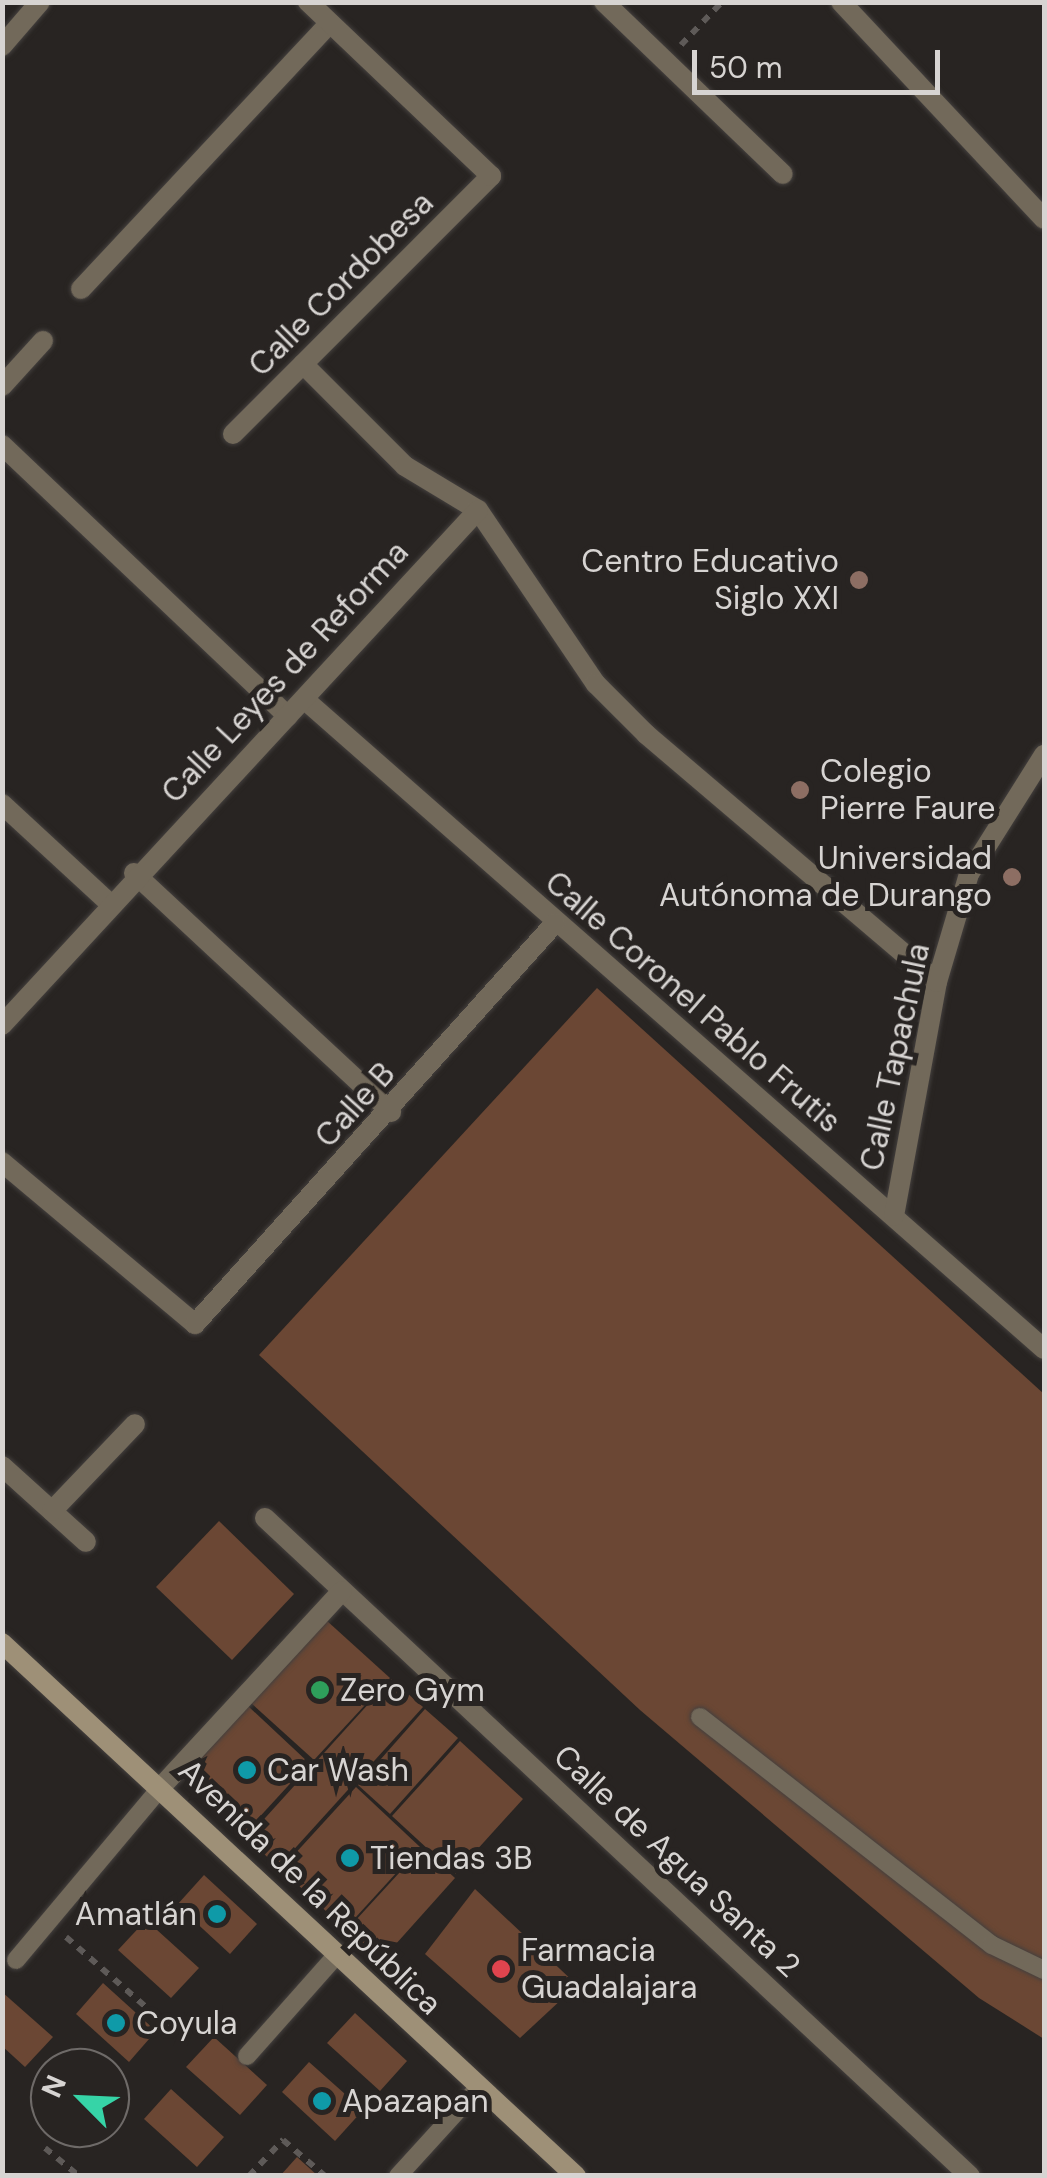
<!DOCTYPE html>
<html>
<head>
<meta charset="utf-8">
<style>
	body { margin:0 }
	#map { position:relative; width:1047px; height:2178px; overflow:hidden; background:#282422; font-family:"DM Sans",sans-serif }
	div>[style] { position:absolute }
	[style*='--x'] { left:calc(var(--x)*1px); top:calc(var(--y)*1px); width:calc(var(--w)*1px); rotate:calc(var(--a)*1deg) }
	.building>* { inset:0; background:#6b4734 }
	.path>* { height:6px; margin-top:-3px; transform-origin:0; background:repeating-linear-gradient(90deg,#5e5a58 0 8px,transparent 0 16px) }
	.roads { filter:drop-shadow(0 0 2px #44403e) drop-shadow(0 0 2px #44403e) }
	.service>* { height:18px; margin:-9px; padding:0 9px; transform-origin:9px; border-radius:9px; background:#72695a }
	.minor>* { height:20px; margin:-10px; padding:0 10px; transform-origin:10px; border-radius:10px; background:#72695a }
	.secondary>* { height:20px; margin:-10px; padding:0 10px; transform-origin:10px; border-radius:10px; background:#9e9077 }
	.dots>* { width:28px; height:28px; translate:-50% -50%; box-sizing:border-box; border:5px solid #282422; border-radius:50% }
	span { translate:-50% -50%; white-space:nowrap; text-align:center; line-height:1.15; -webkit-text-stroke:10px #282422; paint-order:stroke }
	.street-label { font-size:32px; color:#d7d4d2 }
	.poi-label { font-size:32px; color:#d7d4d2 }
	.right { translate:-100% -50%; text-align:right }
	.left { translate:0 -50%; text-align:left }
	.frame { position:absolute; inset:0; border:5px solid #d7d4d2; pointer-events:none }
	.north { position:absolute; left:30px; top:2048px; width:100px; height:100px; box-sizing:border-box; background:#282422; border:2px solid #6e6a68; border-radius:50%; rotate:294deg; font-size:28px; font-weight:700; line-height:40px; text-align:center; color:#d7d4d2 }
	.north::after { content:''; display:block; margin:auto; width:35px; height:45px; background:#36d4a7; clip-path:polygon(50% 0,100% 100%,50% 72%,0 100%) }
	.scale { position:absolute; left:692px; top:50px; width:248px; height:45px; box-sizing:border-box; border:5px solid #d7d4d2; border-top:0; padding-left:12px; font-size:30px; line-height:35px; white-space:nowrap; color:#d7d4d2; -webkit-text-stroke:8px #282422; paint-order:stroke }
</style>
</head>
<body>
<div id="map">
	<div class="building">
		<div style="clip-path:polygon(597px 988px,1044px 1394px,1044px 2039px,979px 1998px,640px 1710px,259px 1355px)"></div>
		<div style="clip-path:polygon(219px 1521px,294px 1594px,232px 1660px,156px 1587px)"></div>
		<div style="clip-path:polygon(326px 1620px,390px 1678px,314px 1760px,250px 1702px)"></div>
		<div style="clip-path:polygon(391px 1679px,423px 1707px,278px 1867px,247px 1838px)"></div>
		<div style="clip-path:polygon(248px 1706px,309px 1763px,243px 1835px,185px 1777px)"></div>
		<div style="clip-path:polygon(425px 1709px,458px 1738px,390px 1814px,358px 1785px)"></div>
		<div style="clip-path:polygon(460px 1741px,523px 1799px,455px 1874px,392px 1816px)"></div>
		<div style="clip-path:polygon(356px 1787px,420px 1847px,345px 1929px,281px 1869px)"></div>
		<div style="clip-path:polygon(422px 1848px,455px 1878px,378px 1964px,344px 1933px)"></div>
		<div style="clip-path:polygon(204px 1875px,257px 1924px,230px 1954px,177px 1905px)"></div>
		<div style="clip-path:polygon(475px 1889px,577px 1985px,520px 2038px,425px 1954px)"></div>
		<div style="clip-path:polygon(146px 1920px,199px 1968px,171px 1998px,118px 1950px)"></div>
		<div style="clip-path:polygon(103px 1983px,156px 2031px,129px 2062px,76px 2014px)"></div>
		<div style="clip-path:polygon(2px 1992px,53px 2037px,25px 2067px,2px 2046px)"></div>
		<div style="clip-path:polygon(355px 2013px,407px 2061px,380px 2091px,327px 2043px)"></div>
		<div style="clip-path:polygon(214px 2037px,267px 2085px,240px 2115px,186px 2067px)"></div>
		<div style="clip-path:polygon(309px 2062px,363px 2110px,335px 2141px,282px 2092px)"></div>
		<div style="clip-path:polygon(171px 2089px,224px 2137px,197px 2167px,144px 2119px)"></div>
		<div style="clip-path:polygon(297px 2157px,318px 2176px,280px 2176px)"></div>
	</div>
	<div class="path">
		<div style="--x:681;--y:45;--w:59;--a:-46.4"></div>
		<div style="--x:66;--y:1937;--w:140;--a:41.2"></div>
		<div style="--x:45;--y:2148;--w:44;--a:39.5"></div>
		<div style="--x:249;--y:2176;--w:50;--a:-46.6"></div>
		<div style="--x:283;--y:2140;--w:55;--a:40.6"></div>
	</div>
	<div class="roads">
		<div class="service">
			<div style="--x:700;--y:1717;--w:370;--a:38"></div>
			<div style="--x:992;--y:1945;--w:58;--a:25.7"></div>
			<div style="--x:16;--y:1960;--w:227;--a:-50"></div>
			<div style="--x:247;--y:2056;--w:131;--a:-48.4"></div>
			<div style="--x:398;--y:2176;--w:120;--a:-47.7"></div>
		</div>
		<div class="minor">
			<div style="--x:604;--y:2;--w:248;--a:43.9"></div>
			<div style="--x:841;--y:2;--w:297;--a:46.9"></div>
			<div style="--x:2;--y:46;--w:58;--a:-49.2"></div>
			<div style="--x:81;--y:289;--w:364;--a:-46.9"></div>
			<div style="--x:303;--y:364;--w:144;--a:45"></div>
			<div style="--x:405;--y:466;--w:85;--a:31.1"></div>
			<div style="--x:478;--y:510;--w:210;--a:55.9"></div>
			<div style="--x:596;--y:684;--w:71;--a:45"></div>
			<div style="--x:646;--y:734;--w:382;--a:40.4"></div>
			<div style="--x:2;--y:386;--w:61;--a:-47.7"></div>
			<div style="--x:233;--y:434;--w:365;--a:-45"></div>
			<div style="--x:491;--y:176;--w:253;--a:-136.4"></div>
			<div style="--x:2;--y:445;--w:394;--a:43.5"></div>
			<div style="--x:304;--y:699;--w:985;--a:41.3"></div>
			<div style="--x:2;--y:804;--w:143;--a:42.7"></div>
			<div style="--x:134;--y:873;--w:351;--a:42.9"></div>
			<div style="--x:2;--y:1025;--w:701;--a:-47.25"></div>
			<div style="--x:2;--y:1162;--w:252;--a:40"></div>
			<div style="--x:195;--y:1324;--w:539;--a:-48.08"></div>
			<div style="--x:894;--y:1216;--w:238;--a:-79.6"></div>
			<div style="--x:937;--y:982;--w:113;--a:-73.5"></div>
			<div style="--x:969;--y:874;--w:141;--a:-57.8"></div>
			<div style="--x:2;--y:1466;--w:113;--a:42.1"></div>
			<div style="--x:52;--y:1511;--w:120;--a:-46.3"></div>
			<div style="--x:265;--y:1518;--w:964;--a:43.03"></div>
			<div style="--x:162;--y:1786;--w:265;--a:-47.3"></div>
		</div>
		<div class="secondary">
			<div style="--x:2;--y:1643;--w:783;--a:42.88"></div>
		</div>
	</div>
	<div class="dots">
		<div style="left:859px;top:580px;background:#8d6e63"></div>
		<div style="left:800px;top:790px;background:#8d6e63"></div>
		<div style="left:1012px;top:877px;background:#8d6e63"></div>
		<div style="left:320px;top:1690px;background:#2e9e5b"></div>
		<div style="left:247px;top:1770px;background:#0f9aa8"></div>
		<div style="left:350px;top:1858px;background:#0f9aa8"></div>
		<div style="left:217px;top:1914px;background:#0f9aa8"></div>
		<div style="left:501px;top:1969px;background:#e0444e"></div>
		<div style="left:116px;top:2023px;background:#0f9aa8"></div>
		<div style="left:322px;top:2101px;background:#0f9aa8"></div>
	</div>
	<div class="street-label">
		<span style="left:341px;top:284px;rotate:-45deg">Calle Cordobesa</span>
		<span style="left:285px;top:672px;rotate:-47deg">Calle Leyes de Reforma</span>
		<span style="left:693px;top:1002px;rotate:41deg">Calle Coronel Pablo Frutis</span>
		<span style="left:895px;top:1057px;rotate:-78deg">Calle Tapachula</span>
		<span style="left:355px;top:1105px;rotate:-48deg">Calle B</span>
		<span style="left:677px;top:1861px;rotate:43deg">Calle de Agua Santa 2</span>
		<span style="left:310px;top:1887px;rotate:44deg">Avenida de la República</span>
	</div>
	<div class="poi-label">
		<span class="right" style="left:839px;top:580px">Centro Educativo<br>Siglo XXI</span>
		<span class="left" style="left:820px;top:790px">Colegio<br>Pierre Faure</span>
		<span class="right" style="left:992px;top:877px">Universidad<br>Autónoma de Durango</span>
		<span class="left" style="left:340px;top:1690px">Zero Gym</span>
		<span class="left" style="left:267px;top:1770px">Car Wash</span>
		<span class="left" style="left:370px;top:1858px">Tiendas 3B</span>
		<span class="right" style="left:197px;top:1914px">Amatlán</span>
		<span class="left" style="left:521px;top:1969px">Farmacia<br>Guadalajara</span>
		<span class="left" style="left:136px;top:2023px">Coyula</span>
		<span class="left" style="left:342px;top:2101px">Apazapan</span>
	</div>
	<div class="frame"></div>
	<div class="north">N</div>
	<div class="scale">50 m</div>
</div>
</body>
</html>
